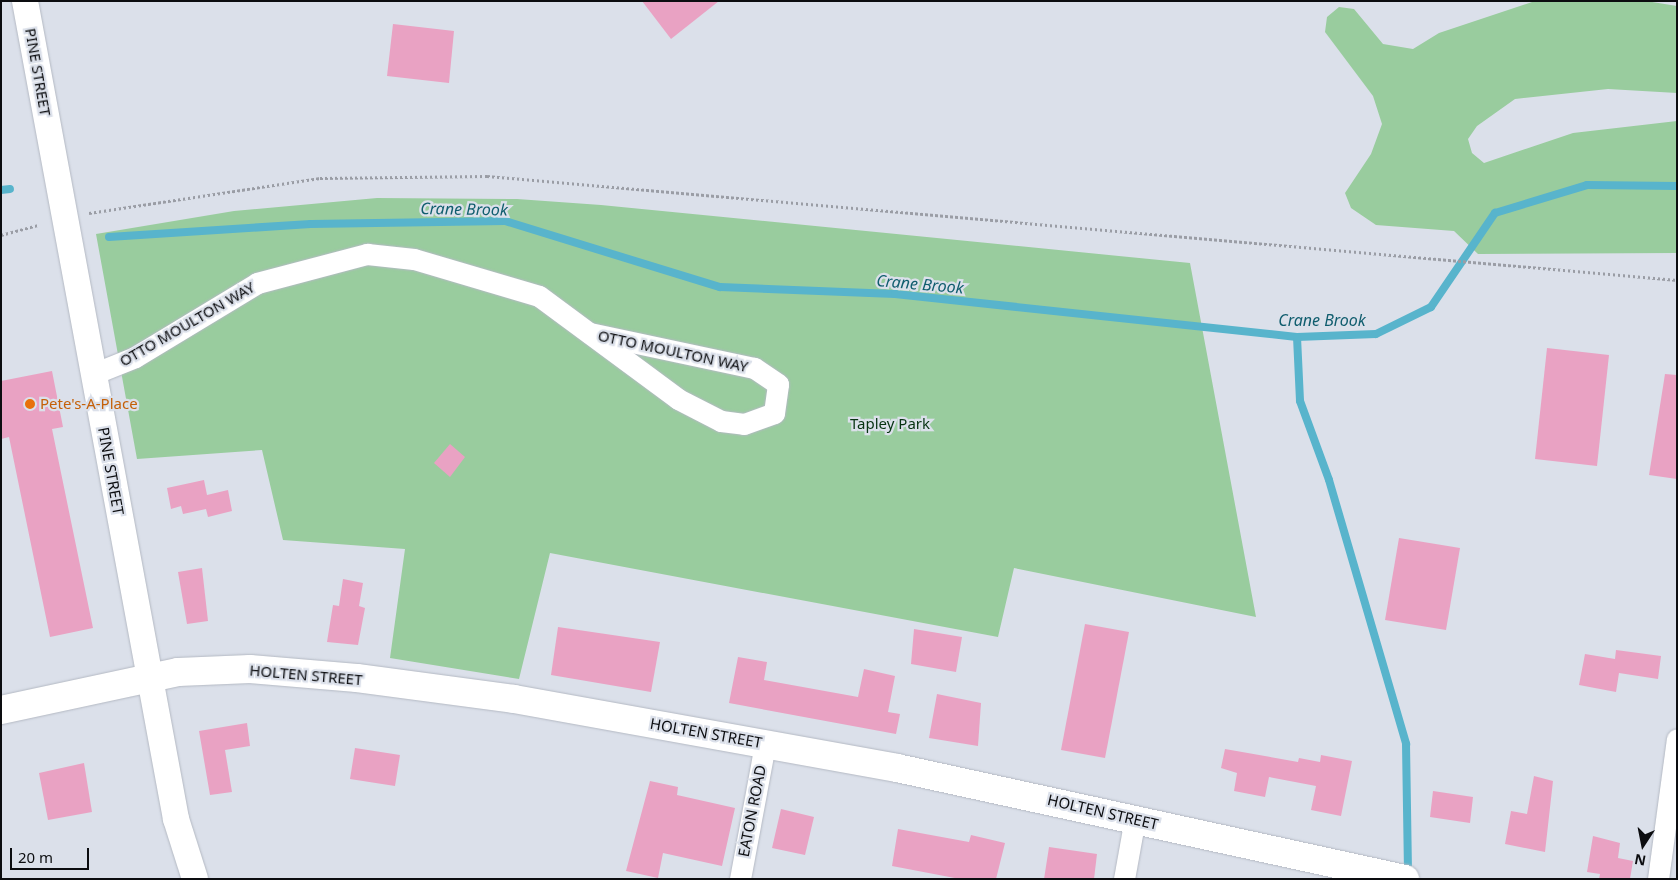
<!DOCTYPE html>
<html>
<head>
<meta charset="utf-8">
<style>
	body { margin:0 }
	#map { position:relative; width:1678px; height:880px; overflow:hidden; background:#dbe0ea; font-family:"Noto Sans",sans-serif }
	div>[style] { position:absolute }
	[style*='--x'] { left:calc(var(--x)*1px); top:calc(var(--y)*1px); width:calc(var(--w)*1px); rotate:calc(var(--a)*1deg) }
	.green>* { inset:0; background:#99cc9e }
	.stream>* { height:8px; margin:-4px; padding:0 4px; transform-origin:4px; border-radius:4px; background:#58b4cc }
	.building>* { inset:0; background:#e9a2c3 }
	.path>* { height:3px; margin-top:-1.5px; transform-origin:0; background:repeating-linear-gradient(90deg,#9a9da5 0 2.5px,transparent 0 5px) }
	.roads { filter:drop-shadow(0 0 1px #b4b9c3) drop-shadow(0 0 1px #b4b9c3) }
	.minor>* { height:21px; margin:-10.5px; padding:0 10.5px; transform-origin:10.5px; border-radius:10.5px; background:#fff }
	.tertiary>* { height:26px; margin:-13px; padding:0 13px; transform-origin:13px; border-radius:13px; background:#fff }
	.secondary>* { height:28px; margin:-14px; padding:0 14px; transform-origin:14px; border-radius:14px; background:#fff }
	.dots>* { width:14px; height:14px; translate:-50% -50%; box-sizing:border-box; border:2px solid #dbe0ea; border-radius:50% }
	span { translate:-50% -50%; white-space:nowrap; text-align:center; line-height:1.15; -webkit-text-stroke:4.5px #dbe0ea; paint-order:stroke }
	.street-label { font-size:15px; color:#0c0d10 }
	.food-label { font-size:15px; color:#c56008 }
	.left { translate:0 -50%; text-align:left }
	.park-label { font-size:15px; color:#073312 }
	.water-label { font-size:16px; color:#105d6e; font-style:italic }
	.frame { position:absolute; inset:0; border:2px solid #0c0d10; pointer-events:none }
	.north { position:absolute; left:1618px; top:820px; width:50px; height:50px; -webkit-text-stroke:4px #dbe0ea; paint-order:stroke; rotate:191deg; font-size:14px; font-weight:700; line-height:20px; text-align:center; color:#0c0d10 }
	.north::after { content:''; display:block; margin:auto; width:18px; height:22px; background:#0c0d10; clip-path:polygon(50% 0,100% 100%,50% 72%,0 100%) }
	.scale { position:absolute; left:10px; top:848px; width:79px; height:22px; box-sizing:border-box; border:2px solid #0c0d10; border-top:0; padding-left:6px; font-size:15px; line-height:18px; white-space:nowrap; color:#0c0d10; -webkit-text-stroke:4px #dbe0ea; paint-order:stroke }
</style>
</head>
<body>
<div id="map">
	<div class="green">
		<div style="clip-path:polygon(1535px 1px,1646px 1px,1677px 6px,1677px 93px,1608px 89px,1515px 99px,1477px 126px,1468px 139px,1472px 153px,1484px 163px,1573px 133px,1677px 121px,1677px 253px,1478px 254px,1454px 231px,1376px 225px,1351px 208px,1345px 193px,1371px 154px,1382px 124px,1373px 96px,1325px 32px,1327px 17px,1339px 7px,1354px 9px,1383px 44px,1413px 49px,1439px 33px)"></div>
		<div style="clip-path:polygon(377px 198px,517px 199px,601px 205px,1190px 263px,1256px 617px,1014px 568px,998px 637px,550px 553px,519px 679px,390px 658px,405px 549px,283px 540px,262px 450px,137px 459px,96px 234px,234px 211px)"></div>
	</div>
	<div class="stream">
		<div style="--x:1;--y:190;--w:9;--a:-6"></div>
		<div style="--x:109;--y:237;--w:202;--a:-3.7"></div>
		<div style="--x:311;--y:224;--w:194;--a:-0.9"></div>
		<div style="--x:505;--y:221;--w:225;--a:17.1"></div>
		<div style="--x:720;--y:287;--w:175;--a:2.3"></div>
		<div style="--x:895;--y:294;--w:404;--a:6.1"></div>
		<div style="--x:1297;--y:337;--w:79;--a:-2.2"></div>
		<div style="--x:1376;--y:334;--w:61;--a:-26.1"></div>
		<div style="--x:1431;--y:307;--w:114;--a:-55.8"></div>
		<div style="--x:1495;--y:213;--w:96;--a:-16.9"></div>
		<div style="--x:1587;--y:185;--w:90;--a:0.6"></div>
		<div style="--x:1297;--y:337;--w:64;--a:87.3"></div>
		<div style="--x:1300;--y:401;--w:84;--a:69.8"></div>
		<div style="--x:1329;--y:480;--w:275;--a:73.7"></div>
		<div style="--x:1406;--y:744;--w:130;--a:89.1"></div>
	</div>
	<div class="building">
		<div style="clip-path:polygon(642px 1px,719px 1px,671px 39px)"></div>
		<div style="clip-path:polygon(393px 24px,454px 31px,449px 83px,387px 76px)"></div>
		<div style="clip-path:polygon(1547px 348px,1609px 355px,1597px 466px,1535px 459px)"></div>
		<div style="clip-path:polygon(52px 371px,63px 427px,52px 429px,93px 628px,50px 637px,9px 437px,1px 439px,1px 381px)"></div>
		<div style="clip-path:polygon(1665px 374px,1677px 375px,1677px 479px,1649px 475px)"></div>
		<div style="clip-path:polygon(450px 444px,465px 457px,450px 477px,434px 463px)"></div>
		<div style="clip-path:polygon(204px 480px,207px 495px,228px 490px,232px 511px,208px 517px,206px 509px,183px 514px,181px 506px,171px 509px,167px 488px)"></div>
		<div style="clip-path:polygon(1399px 538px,1460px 548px,1446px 630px,1385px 620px)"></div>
		<div style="clip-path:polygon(202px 568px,208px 621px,187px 624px,178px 572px)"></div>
		<div style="clip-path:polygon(343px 579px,363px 583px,359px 606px,365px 608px,358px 645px,327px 642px,333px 605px,339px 606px)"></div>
		<div style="clip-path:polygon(1085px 624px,1129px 632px,1105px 758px,1061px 750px)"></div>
		<div style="clip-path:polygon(558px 627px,660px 642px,651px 692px,551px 675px)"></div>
		<div style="clip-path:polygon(914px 629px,962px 637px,956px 672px,911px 664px)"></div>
		<div style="clip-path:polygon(1616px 650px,1661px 656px,1658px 679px,1619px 673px,1616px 692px,1579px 685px,1585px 654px,1615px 659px)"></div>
		<div style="clip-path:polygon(738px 657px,767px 662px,764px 680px,858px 697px,864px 669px,895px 676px,888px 712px,900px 714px,896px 734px,729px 703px)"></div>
		<div style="clip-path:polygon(937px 694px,981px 703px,978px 746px,929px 738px)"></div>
		<div style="clip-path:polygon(247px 723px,250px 746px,225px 750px,232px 792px,210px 795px,199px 731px)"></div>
		<div style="clip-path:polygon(355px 748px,400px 755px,395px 786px,350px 779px)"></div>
		<div style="clip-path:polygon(1225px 749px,1298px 762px,1299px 758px,1320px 762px,1321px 755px,1352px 761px,1341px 816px,1311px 810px,1316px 786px,1269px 777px,1265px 797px,1234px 791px,1237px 773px,1221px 768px)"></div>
		<div style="clip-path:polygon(84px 763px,92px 812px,48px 820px,39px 773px)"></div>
		<div style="clip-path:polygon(1534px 776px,1553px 781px,1545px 852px,1505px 844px,1511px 811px,1527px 814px)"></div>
		<div style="clip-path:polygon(650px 781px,678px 787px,677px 795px,735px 808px,722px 866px,663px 853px,658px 878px,626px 871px)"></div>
		<div style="clip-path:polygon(1433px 791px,1473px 797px,1470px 823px,1430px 817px)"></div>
		<div style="clip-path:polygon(781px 809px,814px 817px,805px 855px,772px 848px)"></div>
		<div style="clip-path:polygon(898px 829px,969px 842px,971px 835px,1005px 843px,996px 879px,960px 879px,892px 866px)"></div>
		<div style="clip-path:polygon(1593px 836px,1620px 843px,1618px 858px,1633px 861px,1630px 879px,1599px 879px,1600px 874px,1587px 872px)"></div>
		<div style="clip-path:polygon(1049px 847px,1097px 854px,1094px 879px,1044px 879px)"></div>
	</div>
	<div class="path">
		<div style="--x:89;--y:213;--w:234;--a:-8.6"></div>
		<div style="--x:320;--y:178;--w:167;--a:-0.7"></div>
		<div style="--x:487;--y:176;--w:1195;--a:4.99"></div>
		<div style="--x:1;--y:235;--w:39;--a:-15"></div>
	</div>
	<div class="roads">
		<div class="minor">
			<div style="--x:93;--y:374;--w:45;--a:-22"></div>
			<div style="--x:135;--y:357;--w:143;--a:-31.2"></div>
			<div style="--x:257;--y:283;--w:114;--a:-14.8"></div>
			<div style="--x:367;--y:254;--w:47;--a:6.1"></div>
			<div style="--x:414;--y:259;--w:130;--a:16.5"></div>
			<div style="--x:539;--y:296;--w:173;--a:36.5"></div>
			<div style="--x:678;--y:399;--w:48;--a:27.1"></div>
			<div style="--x:721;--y:421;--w:23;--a:7"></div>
			<div style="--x:744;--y:424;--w:32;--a:-20"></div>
			<div style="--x:774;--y:413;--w:29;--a:-82"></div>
			<div style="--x:778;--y:384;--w:29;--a:-146"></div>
			<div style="--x:754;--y:368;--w:168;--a:-168"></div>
			<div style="--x:740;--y:879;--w:137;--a:-79.5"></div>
			<div style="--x:1124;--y:879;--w:62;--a:-79.8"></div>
			<div style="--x:1658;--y:879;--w:141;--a:-82.3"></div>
		</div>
		<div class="tertiary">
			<div style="--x:25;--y:1;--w:832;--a:79.54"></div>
			<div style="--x:176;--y:819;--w:63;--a:72.4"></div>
		</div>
		<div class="secondary">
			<div style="--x:1;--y:710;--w:181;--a:-12.1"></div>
			<div style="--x:178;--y:672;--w:72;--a:-2.4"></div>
			<div style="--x:250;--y:669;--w:107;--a:4.8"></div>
			<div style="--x:357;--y:678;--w:158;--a:7.6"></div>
			<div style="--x:514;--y:699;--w:389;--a:10.2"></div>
			<div style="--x:897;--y:768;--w:520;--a:12.33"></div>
		</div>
	</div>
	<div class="dots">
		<div style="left:30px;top:404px;background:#e8710a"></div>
	</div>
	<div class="street-label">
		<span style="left:38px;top:72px;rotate:80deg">PINE STREET</span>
		<span style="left:187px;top:324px;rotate:-30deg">OTTO MOULTON WAY</span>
		<span style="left:673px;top:351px;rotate:12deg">OTTO MOULTON WAY</span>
		<span style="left:111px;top:471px;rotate:80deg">PINE STREET</span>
		<span style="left:306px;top:675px;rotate:5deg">HOLTEN STREET</span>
		<span style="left:706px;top:733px;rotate:10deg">HOLTEN STREET</span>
		<span style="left:752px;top:811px;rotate:-79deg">EATON ROAD</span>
		<span style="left:1103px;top:812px;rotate:13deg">HOLTEN STREET</span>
	</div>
	<div class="food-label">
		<span class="left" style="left:40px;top:404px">Pete's-A-Place</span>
	</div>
	<div class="park-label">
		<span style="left:890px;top:424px">Tapley Park</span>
	</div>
	<div class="water-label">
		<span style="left:464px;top:209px;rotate:1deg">Crane Brook</span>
		<span style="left:920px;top:284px;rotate:5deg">Crane Brook</span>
		<span style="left:1322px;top:320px">Crane Brook</span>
	</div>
	<div class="frame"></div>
	<div class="north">N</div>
	<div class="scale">20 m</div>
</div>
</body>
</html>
